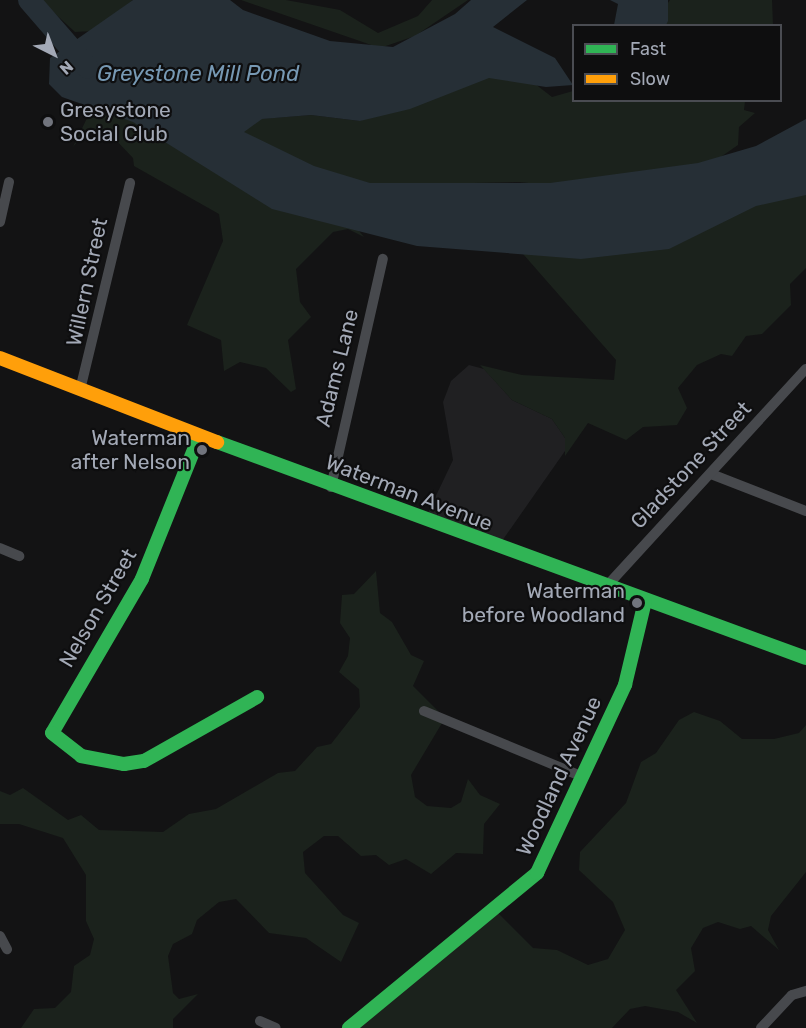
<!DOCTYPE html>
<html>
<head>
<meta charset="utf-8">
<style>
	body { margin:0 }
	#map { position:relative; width:806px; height:1028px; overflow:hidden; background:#131314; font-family:Rubik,sans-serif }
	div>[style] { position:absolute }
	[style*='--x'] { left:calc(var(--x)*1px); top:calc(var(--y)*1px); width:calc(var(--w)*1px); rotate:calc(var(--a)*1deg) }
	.built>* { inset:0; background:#202022 }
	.green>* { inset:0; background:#1b221c }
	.water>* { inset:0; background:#262f36 }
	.river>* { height:22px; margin:-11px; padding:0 11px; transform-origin:11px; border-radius:11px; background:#262f36 }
	.street>* { height:10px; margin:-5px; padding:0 5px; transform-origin:5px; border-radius:5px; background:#47494d }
	.fast>* { height:14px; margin:-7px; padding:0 7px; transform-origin:7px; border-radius:7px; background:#30b455 }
	.slow>* { height:14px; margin:-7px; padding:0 7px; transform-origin:7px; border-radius:7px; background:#ff9f0a }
	.dots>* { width:16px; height:16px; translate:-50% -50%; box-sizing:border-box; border:3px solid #0e0e0f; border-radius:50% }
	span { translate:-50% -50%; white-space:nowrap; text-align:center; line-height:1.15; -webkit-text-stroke:4.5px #0e0e0f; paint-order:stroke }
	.poi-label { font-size:21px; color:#a3a9b6 }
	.left { translate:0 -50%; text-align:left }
	.right { translate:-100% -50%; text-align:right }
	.street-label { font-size:21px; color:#a3a9b6 }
	.water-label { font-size:22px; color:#7799b4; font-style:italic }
	.legend { position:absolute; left:572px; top:24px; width:210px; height:78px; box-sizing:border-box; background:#0e0e0f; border:2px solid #4a4c52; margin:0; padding:8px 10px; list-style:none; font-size:18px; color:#a3a9b6 }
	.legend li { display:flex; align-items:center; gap:12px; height:30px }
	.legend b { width:30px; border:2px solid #4a4c52 }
	.north { position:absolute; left:24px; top:24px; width:60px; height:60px; -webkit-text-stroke:4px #0e0e0f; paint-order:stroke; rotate:138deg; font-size:16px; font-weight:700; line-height:24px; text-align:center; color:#a3a9b6 }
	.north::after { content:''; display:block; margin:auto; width:21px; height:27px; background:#a3a9b6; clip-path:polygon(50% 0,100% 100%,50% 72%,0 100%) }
</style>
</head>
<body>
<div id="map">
	<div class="built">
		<div style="clip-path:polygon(469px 365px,484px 369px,512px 400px,552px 419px,565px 438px,565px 451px,495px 551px,424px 521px,453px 460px,443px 402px,451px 381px)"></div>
	</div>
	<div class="green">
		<div style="clip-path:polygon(40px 0,133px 0,93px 31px,75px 32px)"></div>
		<div style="clip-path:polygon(241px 0,286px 0,340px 10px,378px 33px,418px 16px,432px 0,468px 0,415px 36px,380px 48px)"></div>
		<div style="clip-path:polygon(670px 0,772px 0,773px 25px,652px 26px)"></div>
		<div style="clip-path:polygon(517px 70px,552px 97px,573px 91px,574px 100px,745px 101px,744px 110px,755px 113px,739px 127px,738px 145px,715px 161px,576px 188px,519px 182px,376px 185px,305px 166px,241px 139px,246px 124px,259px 119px,311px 115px,360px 121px,455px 75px)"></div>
		<div style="clip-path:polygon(84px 99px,351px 221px,364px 237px,348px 229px,333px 232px,296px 269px,300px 302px,311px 317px,288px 340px,296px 389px,291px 392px,266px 368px,240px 362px,224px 371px,221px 340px,187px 325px,223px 241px,219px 214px,134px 166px,133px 158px,112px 136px,98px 129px,85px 132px,73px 147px,89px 114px)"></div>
		<div style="clip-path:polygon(806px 181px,806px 268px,790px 284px,791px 305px,762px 334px,746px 336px,732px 356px,721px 354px,697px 365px,678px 388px,687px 408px,677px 425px,643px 427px,626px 440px,588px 423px,565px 456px,565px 438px,552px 419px,512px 400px,480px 365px,522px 375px,614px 380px,616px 360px,509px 238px)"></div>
		<div style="clip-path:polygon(376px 571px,380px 613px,392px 622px,411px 655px,424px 661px,413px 686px,445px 718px,411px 775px,415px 797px,427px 806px,451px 808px,461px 802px,468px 779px,480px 795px,500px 804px,484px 824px,483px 854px,456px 853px,431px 874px,406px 859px,389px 865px,376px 855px,361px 856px,338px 836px,324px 836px,303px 852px,305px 873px,343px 915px,359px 923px,341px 962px,306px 938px,269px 933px,236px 899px,219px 902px,197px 920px,192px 934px,173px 944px,168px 956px,173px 993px,179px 999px,198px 994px,173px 1019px,173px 1028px,21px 1028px,34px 1009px,55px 1008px,71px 992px,74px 966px,90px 955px,94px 939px,86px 921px,86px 875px,63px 838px,19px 824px,0 824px,0 791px,10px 795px,23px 788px,68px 820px,81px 815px,99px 830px,163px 832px,189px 814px,216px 809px,278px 773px,295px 771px,317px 747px,331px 744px,360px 707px,359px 689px,339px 672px,348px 656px,350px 638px,340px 623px,342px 595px,354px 594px)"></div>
		<div style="clip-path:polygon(694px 712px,720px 721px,742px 739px,774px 739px,799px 733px,806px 725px,806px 872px,771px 916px,768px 930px,779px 950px,751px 926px,740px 929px,718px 922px,703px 928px,691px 948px,695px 971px,676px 990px,697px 1023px,678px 1012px,645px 1006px,630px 1009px,612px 1028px,345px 1028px,491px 906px,533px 948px,557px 950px,588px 965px,608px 959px,625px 930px,613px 902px,579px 870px,580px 852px,626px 803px,641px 762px,656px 753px,679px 720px)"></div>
	</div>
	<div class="water">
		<div style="clip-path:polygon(133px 0,230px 0,243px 10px,330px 41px,393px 47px,455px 14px,471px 0,527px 0,493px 27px,555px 58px,573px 85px,546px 87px,489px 78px,410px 109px,360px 121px,311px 115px,262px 119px,244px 132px,314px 166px,370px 183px,550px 183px,698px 163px,756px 146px,806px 119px,806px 195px,756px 206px,669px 249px,581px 259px,417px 246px,272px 209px,133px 122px,62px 97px,49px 84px,50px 58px)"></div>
		<div style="clip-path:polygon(610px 0,668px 0,668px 21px,666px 25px,614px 25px,618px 4px)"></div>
	</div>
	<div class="river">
		<div style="--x:29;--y:0;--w:89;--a:49.1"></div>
	</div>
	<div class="street">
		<div style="--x:0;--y:222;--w:41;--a:-77.3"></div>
		<div style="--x:80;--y:390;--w:213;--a:-76.4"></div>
		<div style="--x:711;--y:474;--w:102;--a:21.3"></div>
		<div style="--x:331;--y:487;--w:234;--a:-77.2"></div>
		<div style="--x:0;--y:548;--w:21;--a:23"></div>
		<div style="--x:605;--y:588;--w:297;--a:-47.5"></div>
		<div style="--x:424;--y:711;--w:172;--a:22.5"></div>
		<div style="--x:0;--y:936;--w:15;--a:62"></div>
		<div style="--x:260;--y:1021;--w:17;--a:24"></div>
		<div style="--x:761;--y:1028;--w:45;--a:-46.8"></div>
		<div style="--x:792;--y:995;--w:15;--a:-16"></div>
	</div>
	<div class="fast">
		<div style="--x:199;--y:437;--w:153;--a:111.9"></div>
		<div style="--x:142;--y:579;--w:178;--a:120.3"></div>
		<div style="--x:52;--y:733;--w:37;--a:38"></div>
		<div style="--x:81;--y:756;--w:44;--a:10.5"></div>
		<div style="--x:124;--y:764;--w:20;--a:-9"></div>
		<div style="--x:144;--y:761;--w:130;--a:-29.5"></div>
		<div style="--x:217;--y:442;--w:627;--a:20.14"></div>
		<div style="--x:349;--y:1028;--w:244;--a:-39.5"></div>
		<div style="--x:537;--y:873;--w:208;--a:-64.9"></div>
		<div style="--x:625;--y:685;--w:86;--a:-76.6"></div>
	</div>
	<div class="slow">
		<div style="--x:0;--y:358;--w:233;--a:21.2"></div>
	</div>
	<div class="dots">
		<div style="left:48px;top:122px;background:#71747d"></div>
		<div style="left:202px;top:450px;background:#71747d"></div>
		<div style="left:637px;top:603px;background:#71747d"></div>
	</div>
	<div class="poi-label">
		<span class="left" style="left:60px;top:122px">Gresystone<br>Social Club</span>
		<span class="right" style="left:190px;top:450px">Waterman<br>after Nelson</span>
		<span class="right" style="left:625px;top:603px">Waterman<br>before Woodland</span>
	</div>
	<div class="street-label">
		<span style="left:87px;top:282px;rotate:-78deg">Willern Street</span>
		<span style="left:337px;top:368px;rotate:-76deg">Adams Lane</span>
		<span style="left:691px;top:465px;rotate:-47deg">Gladstone Street</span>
		<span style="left:409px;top:493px;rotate:21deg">Waterman Avenue</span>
		<span style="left:98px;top:608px;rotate:-60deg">Nelson Street</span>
		<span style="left:559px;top:776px;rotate:-65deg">Woodland Avenue</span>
	</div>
	<div class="water-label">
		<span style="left:198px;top:74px">Greystone Mill Pond</span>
	</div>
	<ul class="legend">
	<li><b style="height:8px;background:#30b455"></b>Fast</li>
	<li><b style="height:8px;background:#ff9f0a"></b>Slow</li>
	</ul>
	<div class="north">N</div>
</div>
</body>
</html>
